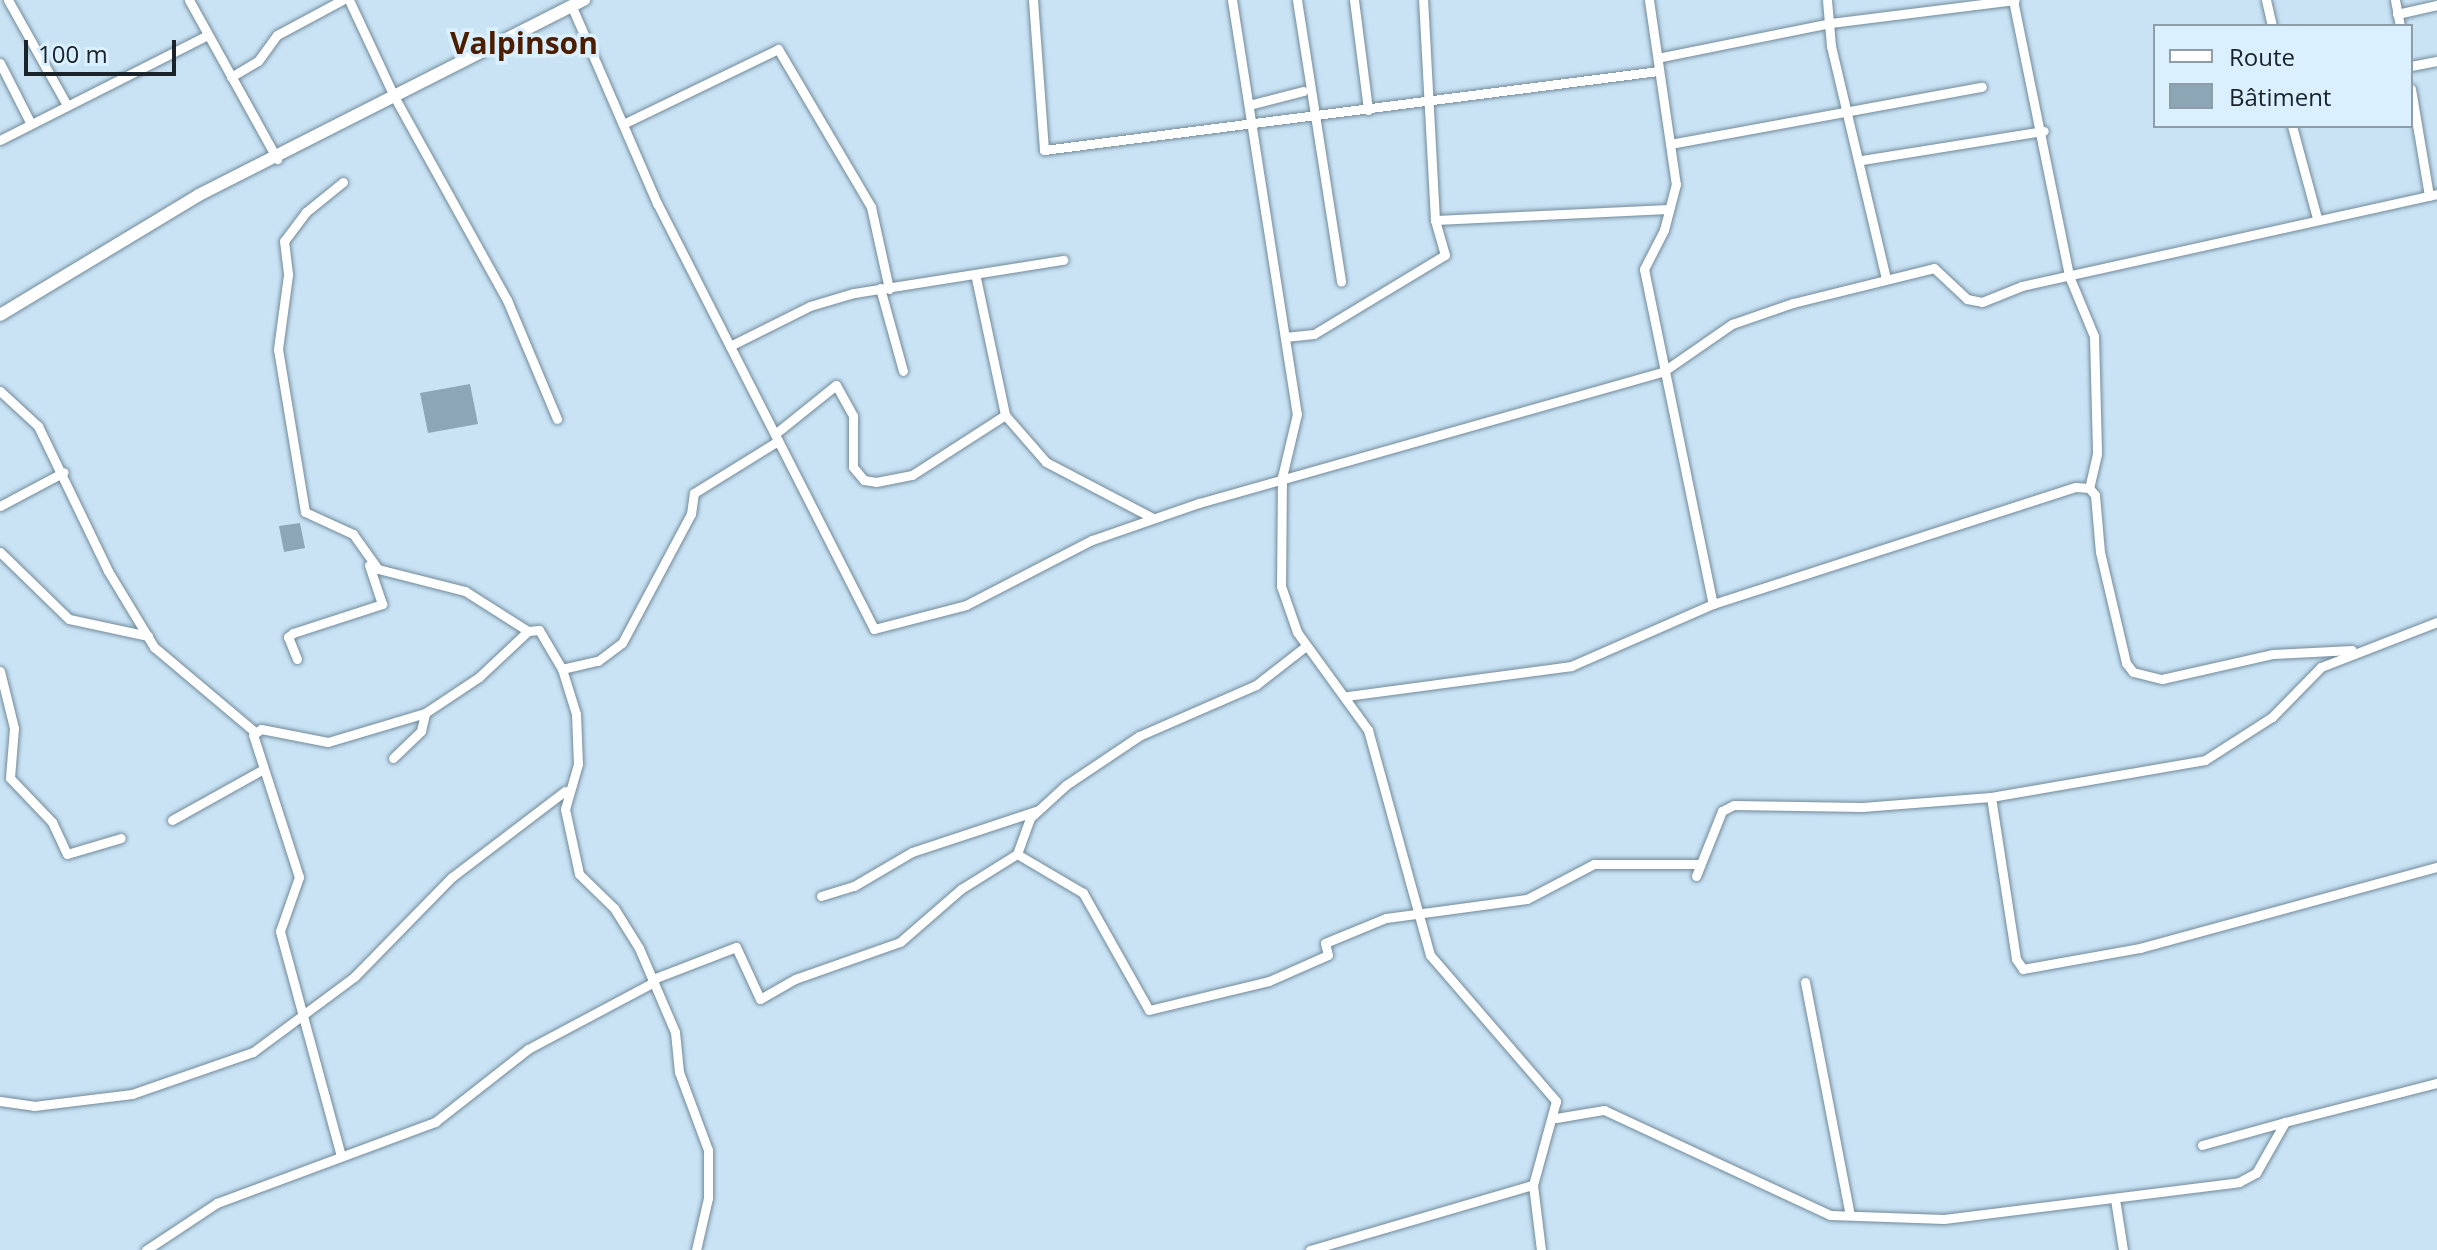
<!DOCTYPE html>
<html>
<head>
<meta charset="utf-8">
<style>
	body { margin:0 }
	#map { position:relative; width:2437px; height:1250px; overflow:hidden; background:#c9e3f5; font-family:"Open Sans",sans-serif }
	div>[style] { position:absolute }
	[style*='--x'] { left:calc(var(--x)*1px); top:calc(var(--y)*1px); width:calc(var(--w)*1px); rotate:calc(var(--a)*1deg) }
	.building>* { inset:0; background:#8da6b6 }
	.roads { filter:drop-shadow(0 0 2px #728a9a) drop-shadow(0 0 2px #728a9a) }
	.minor>* { height:9px; margin:-4.5px; padding:0 4.5px; transform-origin:4.5px; border-radius:4.5px; background:#fff }
	.secondary>* { height:12px; margin:-6px; padding:0 6px; transform-origin:6px; border-radius:6px; background:#fff }
	span { translate:-50% -50%; white-space:nowrap; text-align:center; line-height:1.15; -webkit-text-stroke:7px #dbf0fe; paint-order:stroke }
	.district-label { font-size:30px; color:#4c1e01; font-weight:700 }
	.legend { position:absolute; left:2153px; top:24px; width:260px; height:104px; box-sizing:border-box; background:#dbf0fe; border:2px solid #8d9ea9; margin:0; padding:10px 14px; list-style:none; font-size:24px; color:#192329 }
	.legend li { display:flex; align-items:center; gap:16px; height:40px }
	.legend b { width:40px; border:2px solid #8d9ea9 }
	.scale { position:absolute; left:24px; top:40px; width:152px; height:36px; box-sizing:border-box; border:4px solid #192329; border-top:0; padding-left:10px; font-size:24px; line-height:28px; white-space:nowrap; color:#192329; -webkit-text-stroke:6px #dbf0fe; paint-order:stroke }
</style>
</head>
<body>
<div id="map">
	<div class="building">
		<div style="clip-path:polygon(470px 384px,478px 424px,428px 433px,420px 393px)"></div>
		<div style="clip-path:polygon(300px 523px,305px 548px,284px 552px,279px 526px)"></div>
	</div>
	<div class="roads">
		<div class="minor">
			<div style="--x:8;--y:0;--w:120;--a:60.7"></div>
			<div style="--x:189;--y:0;--w:182;--a:61"></div>
			<div style="--x:349;--y:0;--w:108;--a:64.9"></div>
			<div style="--x:395;--y:98;--w:231;--a:61"></div>
			<div style="--x:507;--y:300;--w:129;--a:67.2"></div>
			<div style="--x:1033;--y:0;--w:150;--a:85.8"></div>
			<div style="--x:1044;--y:150;--w:619;--a:-7.33"></div>
			<div style="--x:1232;--y:0;--w:419;--a:81.1"></div>
			<div style="--x:1297;--y:414;--w:65;--a:103.4"></div>
			<div style="--x:1282;--y:477;--w:109;--a:90.5"></div>
			<div style="--x:1281;--y:586;--w:49;--a:70.8"></div>
			<div style="--x:1297;--y:632;--w:121;--a:54.1"></div>
			<div style="--x:1368;--y:730;--w:233;--a:74.6"></div>
			<div style="--x:1430;--y:955;--w:193;--a:49.2"></div>
			<div style="--x:1556;--y:1101;--w:87;--a:105.3"></div>
			<div style="--x:1533;--y:1185;--w:65;--a:83"></div>
			<div style="--x:1297;--y:0;--w:285;--a:81.1"></div>
			<div style="--x:1354;--y:0;--w:111;--a:82.7"></div>
			<div style="--x:1649;--y:0;--w:186;--a:81.7"></div>
			<div style="--x:1676;--y:184;--w:48;--a:104.6"></div>
			<div style="--x:1664;--y:230;--w:44;--a:117.1"></div>
			<div style="--x:1644;--y:269;--w:342;--a:78.4"></div>
			<div style="--x:1827;--y:0;--w:46;--a:85"></div>
			<div style="--x:1831;--y:46;--w:238;--a:76.7"></div>
			<div style="--x:2013;--y:0;--w:282;--a:78.5"></div>
			<div style="--x:2069;--y:276;--w:65;--a:67.4"></div>
			<div style="--x:2094;--y:336;--w:118;--a:88.5"></div>
			<div style="--x:2097;--y:454;--w:35;--a:103"></div>
			<div style="--x:2266;--y:0;--w:27;--a:77"></div>
			<div style="--x:2395;--y:0;--w:26;--a:79"></div>
			<div style="--x:572;--y:7;--w:214;--a:66.6"></div>
			<div style="--x:657;--y:203;--w:478;--a:63"></div>
			<div style="--x:874;--y:629;--w:95;--a:-14.6"></div>
			<div style="--x:966;--y:605;--w:142;--a:-27.3"></div>
			<div style="--x:1092;--y:540;--w:113;--a:-19.1"></div>
			<div style="--x:1199;--y:503;--w:483;--a:-15.8"></div>
			<div style="--x:1664;--y:371;--w:83;--a:-34.7"></div>
			<div style="--x:1732;--y:324;--w:65;--a:-19"></div>
			<div style="--x:1793;--y:303;--w:145;--a:-13.9"></div>
			<div style="--x:1934;--y:268;--w:45;--a:43.2"></div>
			<div style="--x:1967;--y:299;--w:15;--a:11"></div>
			<div style="--x:1982;--y:302;--w:43;--a:-21.8"></div>
			<div style="--x:2022;--y:286;--w:425;--a:-12.5"></div>
			<div style="--x:2397;--y:14;--w:41;--a:-12.7"></div>
			<div style="--x:1662;--y:57;--w:172;--a:-11.4"></div>
			<div style="--x:1831;--y:23;--w:185;--a:-7.1"></div>
			<div style="--x:0;--y:63;--w:68;--a:63.1"></div>
			<div style="--x:2411;--y:66;--w:26;--a:-11"></div>
			<div style="--x:231;--y:77;--w:31;--a:-31"></div>
			<div style="--x:258;--y:61;--w:32;--a:-54"></div>
			<div style="--x:277;--y:35;--w:74;--a:-28.3"></div>
			<div style="--x:2411;--y:89;--w:108;--a:80.4"></div>
			<div style="--x:1249;--y:105;--w:56;--a:-14.5"></div>
			<div style="--x:623;--y:124;--w:172;--a:-25.8"></div>
			<div style="--x:778;--y:49;--w:183;--a:59.5"></div>
			<div style="--x:871;--y:207;--w:84;--a:77.6"></div>
			<div style="--x:2292;--y:126;--w:95;--a:74.8"></div>
			<div style="--x:0;--y:140;--w:231;--a:-26.8"></div>
			<div style="--x:1670;--y:144;--w:317;--a:-10.4"></div>
			<div style="--x:1862;--y:160;--w:184;--a:-9.1"></div>
			<div style="--x:343;--y:182;--w:48;--a:141"></div>
			<div style="--x:306;--y:212;--w:36;--a:127"></div>
			<div style="--x:284;--y:241;--w:34;--a:83"></div>
			<div style="--x:288;--y:275;--w:75;--a:97.7"></div>
			<div style="--x:278;--y:349;--w:165;--a:80.6"></div>
			<div style="--x:305;--y:512;--w:53;--a:24.6"></div>
			<div style="--x:353;--y:534;--w:43;--a:54.5"></div>
			<div style="--x:378;--y:569;--w:90;--a:14.2"></div>
			<div style="--x:465;--y:591;--w:75;--a:32.4"></div>
			<div style="--x:1435;--y:220;--w:234;--a:-2.7"></div>
			<div style="--x:976;--y:278;--w:140;--a:78"></div>
			<div style="--x:1005;--y:415;--w:62;--a:48.9"></div>
			<div style="--x:1046;--y:462;--w:121;--a:27.6"></div>
			<div style="--x:880;--y:288;--w:86;--a:74.5"></div>
			<div style="--x:1285;--y:337;--w:29;--a:-6"></div>
			<div style="--x:1314;--y:334;--w:153;--a:-31.1"></div>
			<div style="--x:1445;--y:255;--w:36;--a:-106"></div>
			<div style="--x:1435;--y:220;--w:220;--a:-93.1"></div>
			<div style="--x:730;--y:346;--w:89;--a:-26.6"></div>
			<div style="--x:810;--y:306;--w:46;--a:-16.5"></div>
			<div style="--x:854;--y:293;--w:212;--a:-9"></div>
			<div style="--x:0;--y:391;--w:52;--a:42.6"></div>
			<div style="--x:38;--y:426;--w:161;--a:64.2"></div>
			<div style="--x:108;--y:571;--w:89;--a:58.8"></div>
			<div style="--x:154;--y:647;--w:132;--a:40.1"></div>
			<div style="--x:775;--y:434;--w:78;--a:-38.8"></div>
			<div style="--x:836;--y:385;--w:35;--a:61"></div>
			<div style="--x:853;--y:416;--w:51;--a:90"></div>
			<div style="--x:853;--y:467;--w:17;--a:50"></div>
			<div style="--x:864;--y:480;--w:12;--a:9"></div>
			<div style="--x:876;--y:482;--w:37;--a:-11"></div>
			<div style="--x:912;--y:475;--w:111;--a:-32.8"></div>
			<div style="--x:0;--y:506;--w:72;--a:-28"></div>
			<div style="--x:0;--y:552;--w:96;--a:44.2"></div>
			<div style="--x:69;--y:619;--w:81;--a:12.1"></div>
			<div style="--x:297;--y:659;--w:24;--a:-112"></div>
			<div style="--x:288;--y:637;--w:6;--a:-39"></div>
			<div style="--x:293;--y:633;--w:94;--a:-18"></div>
			<div style="--x:382;--y:604;--w:41;--a:-108.4"></div>
			<div style="--x:562;--y:669;--w:37;--a:-13"></div>
			<div style="--x:598;--y:661;--w:30;--a:-37"></div>
			<div style="--x:622;--y:643;--w:146;--a:-61.9"></div>
			<div style="--x:691;--y:514;--w:21;--a:-82"></div>
			<div style="--x:694;--y:493;--w:99;--a:-31.8"></div>
			<div style="--x:0;--y:671;--w:59;--a:76.2"></div>
			<div style="--x:14;--y:728;--w:50;--a:94.6"></div>
			<div style="--x:10;--y:778;--w:61;--a:46.3"></div>
			<div style="--x:52;--y:822;--w:35;--a:65"></div>
			<div style="--x:67;--y:854;--w:56;--a:-16.5"></div>
			<div style="--x:1347;--y:696;--w:226;--a:-7.6"></div>
			<div style="--x:1571;--y:666;--w:155;--a:-23.6"></div>
			<div style="--x:1713;--y:604;--w:381;--a:-17.9"></div>
			<div style="--x:2076;--y:487;--w:13;--a:4"></div>
			<div style="--x:2089;--y:488;--w:9;--a:49"></div>
			<div style="--x:2095;--y:495;--w:57;--a:85"></div>
			<div style="--x:2100;--y:552;--w:114;--a:76.8"></div>
			<div style="--x:2126;--y:663;--w:11;--a:52"></div>
			<div style="--x:2133;--y:672;--w:30;--a:14"></div>
			<div style="--x:2162;--y:679;--w:114;--a:-12.7"></div>
			<div style="--x:2273;--y:654;--w:79;--a:-2.9"></div>
			<div style="--x:393;--y:758;--w:39;--a:-44"></div>
			<div style="--x:421;--y:731;--w:18;--a:-77"></div>
			<div style="--x:1991;--y:797;--w:164;--a:81.2"></div>
			<div style="--x:2016;--y:959;--w:12;--a:55"></div>
			<div style="--x:2023;--y:969;--w:119;--a:-10.2"></div>
			<div style="--x:2140;--y:948;--w:308;--a:-15.3"></div>
			<div style="--x:172;--y:820;--w:103;--a:-29.1"></div>
			<div style="--x:1017;--y:854;--w:77;--a:30.6"></div>
			<div style="--x:1083;--y:893;--w:134;--a:60.6"></div>
			<div style="--x:1149;--y:1010;--w:123;--a:-13.6"></div>
			<div style="--x:1269;--y:981;--w:64;--a:-23.8"></div>
			<div style="--x:1328;--y:955;--w:12;--a:-104"></div>
			<div style="--x:1325;--y:943;--w:66;--a:-22.3"></div>
			<div style="--x:1386;--y:918;--w:142;--a:-7.7"></div>
			<div style="--x:1527;--y:899;--w:76;--a:-27.6"></div>
			<div style="--x:1594;--y:864;--w:106;--a:0"></div>
			<div style="--x:1696;--y:876;--w:70;--a:-68.2"></div>
			<div style="--x:1722;--y:811;--w:13;--a:-27"></div>
			<div style="--x:1734;--y:805;--w:128;--a:0.9"></div>
			<div style="--x:1862;--y:807;--w:129;--a:-4.4"></div>
			<div style="--x:1991;--y:797;--w:217;--a:-9.8"></div>
			<div style="--x:2205;--y:760;--w:80;--a:-32.7"></div>
			<div style="--x:2272;--y:717;--w:70;--a:-45.6"></div>
			<div style="--x:2321;--y:667;--w:124;--a:-21.2"></div>
			<div style="--x:821;--y:896;--w:34;--a:-17"></div>
			<div style="--x:854;--y:886;--w:67;--a:-30.4"></div>
			<div style="--x:912;--y:852;--w:131;--a:-18.3"></div>
			<div style="--x:653;--y:979;--w:89;--a:-21.1"></div>
			<div style="--x:736;--y:947;--w:57;--a:65.2"></div>
			<div style="--x:760;--y:999;--w:40;--a:-29.7"></div>
			<div style="--x:795;--y:979;--w:111;--a:-19.4"></div>
			<div style="--x:900;--y:942;--w:81;--a:-41"></div>
			<div style="--x:961;--y:889;--w:66;--a:-32"></div>
			<div style="--x:1017;--y:854;--w:38;--a:-70"></div>
			<div style="--x:1030;--y:818;--w:49;--a:-42.5"></div>
			<div style="--x:1066;--y:785;--w:88;--a:-33.9"></div>
			<div style="--x:1139;--y:736;--w:128;--a:-23.6"></div>
			<div style="--x:1256;--y:685;--w:63;--a:-38"></div>
			<div style="--x:1805;--y:982;--w:237;--a:79.1"></div>
			<div style="--x:0;--y:1101;--w:34;--a:8"></div>
			<div style="--x:34;--y:1106;--w:99;--a:-7"></div>
			<div style="--x:132;--y:1094;--w:128;--a:-19.1"></div>
			<div style="--x:253;--y:1052;--w:126;--a:-36.6"></div>
			<div style="--x:354;--y:977;--w:140;--a:-45.6"></div>
			<div style="--x:452;--y:877;--w:142;--a:-37.3"></div>
			<div style="--x:1556;--y:1118;--w:49;--a:-9.5"></div>
			<div style="--x:1604;--y:1110;--w:249;--a:24.9"></div>
			<div style="--x:1830;--y:1215;--w:114;--a:2"></div>
			<div style="--x:1944;--y:1219;--w:297;--a:-7.1"></div>
			<div style="--x:2239;--y:1182;--w:19;--a:-28"></div>
			<div style="--x:2256;--y:1173;--w:59;--a:-60.4"></div>
			<div style="--x:2285;--y:1122;--w:157;--a:-14.4"></div>
			<div style="--x:2202;--y:1145;--w:86;--a:-15.5"></div>
			<div style="--x:341;--y:1156;--w:233;--a:-105.2"></div>
			<div style="--x:280;--y:931;--w:57;--a:-70.6"></div>
			<div style="--x:299;--y:877;--w:149;--a:-107.9"></div>
			<div style="--x:253;--y:735;--w:10;--a:-37"></div>
			<div style="--x:261;--y:729;--w:68;--a:11"></div>
			<div style="--x:328;--y:742;--w:101;--a:-16.6"></div>
			<div style="--x:425;--y:713;--w:65;--a:-33.7"></div>
			<div style="--x:479;--y:677;--w:67;--a:-43.2"></div>
			<div style="--x:528;--y:631;--w:11;--a:-5"></div>
			<div style="--x:539;--y:630;--w:45;--a:59.5"></div>
			<div style="--x:562;--y:669;--w:47;--a:72.7"></div>
			<div style="--x:576;--y:714;--w:50;--a:87.7"></div>
			<div style="--x:578;--y:764;--w:47;--a:106.1"></div>
			<div style="--x:565;--y:809;--w:66;--a:77.8"></div>
			<div style="--x:579;--y:874;--w:49;--a:44.2"></div>
			<div style="--x:614;--y:908;--w:47;--a:58"></div>
			<div style="--x:639;--y:948;--w:91;--a:66.8"></div>
			<div style="--x:675;--y:1032;--w:40;--a:84.3"></div>
			<div style="--x:679;--y:1072;--w:83;--a:69.6"></div>
			<div style="--x:708;--y:1150;--w:48;--a:90"></div>
			<div style="--x:708;--y:1198;--w:53;--a:103"></div>
			<div style="--x:2115;--y:1199;--w:52;--a:81.1"></div>
			<div style="--x:146;--y:1250;--w:85;--a:-33.5"></div>
			<div style="--x:217;--y:1203;--w:233;--a:-20.4"></div>
			<div style="--x:435;--y:1122;--w:118;--a:-38.1"></div>
			<div style="--x:528;--y:1049;--w:143;--a:-28"></div>
			<div style="--x:1310;--y:1250;--w:232;--a:-16.3"></div>
		</div>
		<div class="secondary">
			<div style="--x:0;--y:315;--w:232;--a:-31.1"></div>
			<div style="--x:199;--y:195;--w:432;--a:-26.9"></div>
		</div>
	</div>
	<div class="district-label">
		<span style="left:524px;top:43px">Valpinson</span>
	</div>
	<ul class="legend">
	<li><b style="height:10px;background:#fff"></b>Route</li>
	<li><b style="height:22px;background:#8da6b6"></b>Bâtiment</li>
	</ul>
	<div class="scale">100 m</div>
</div>
</body>
</html>
